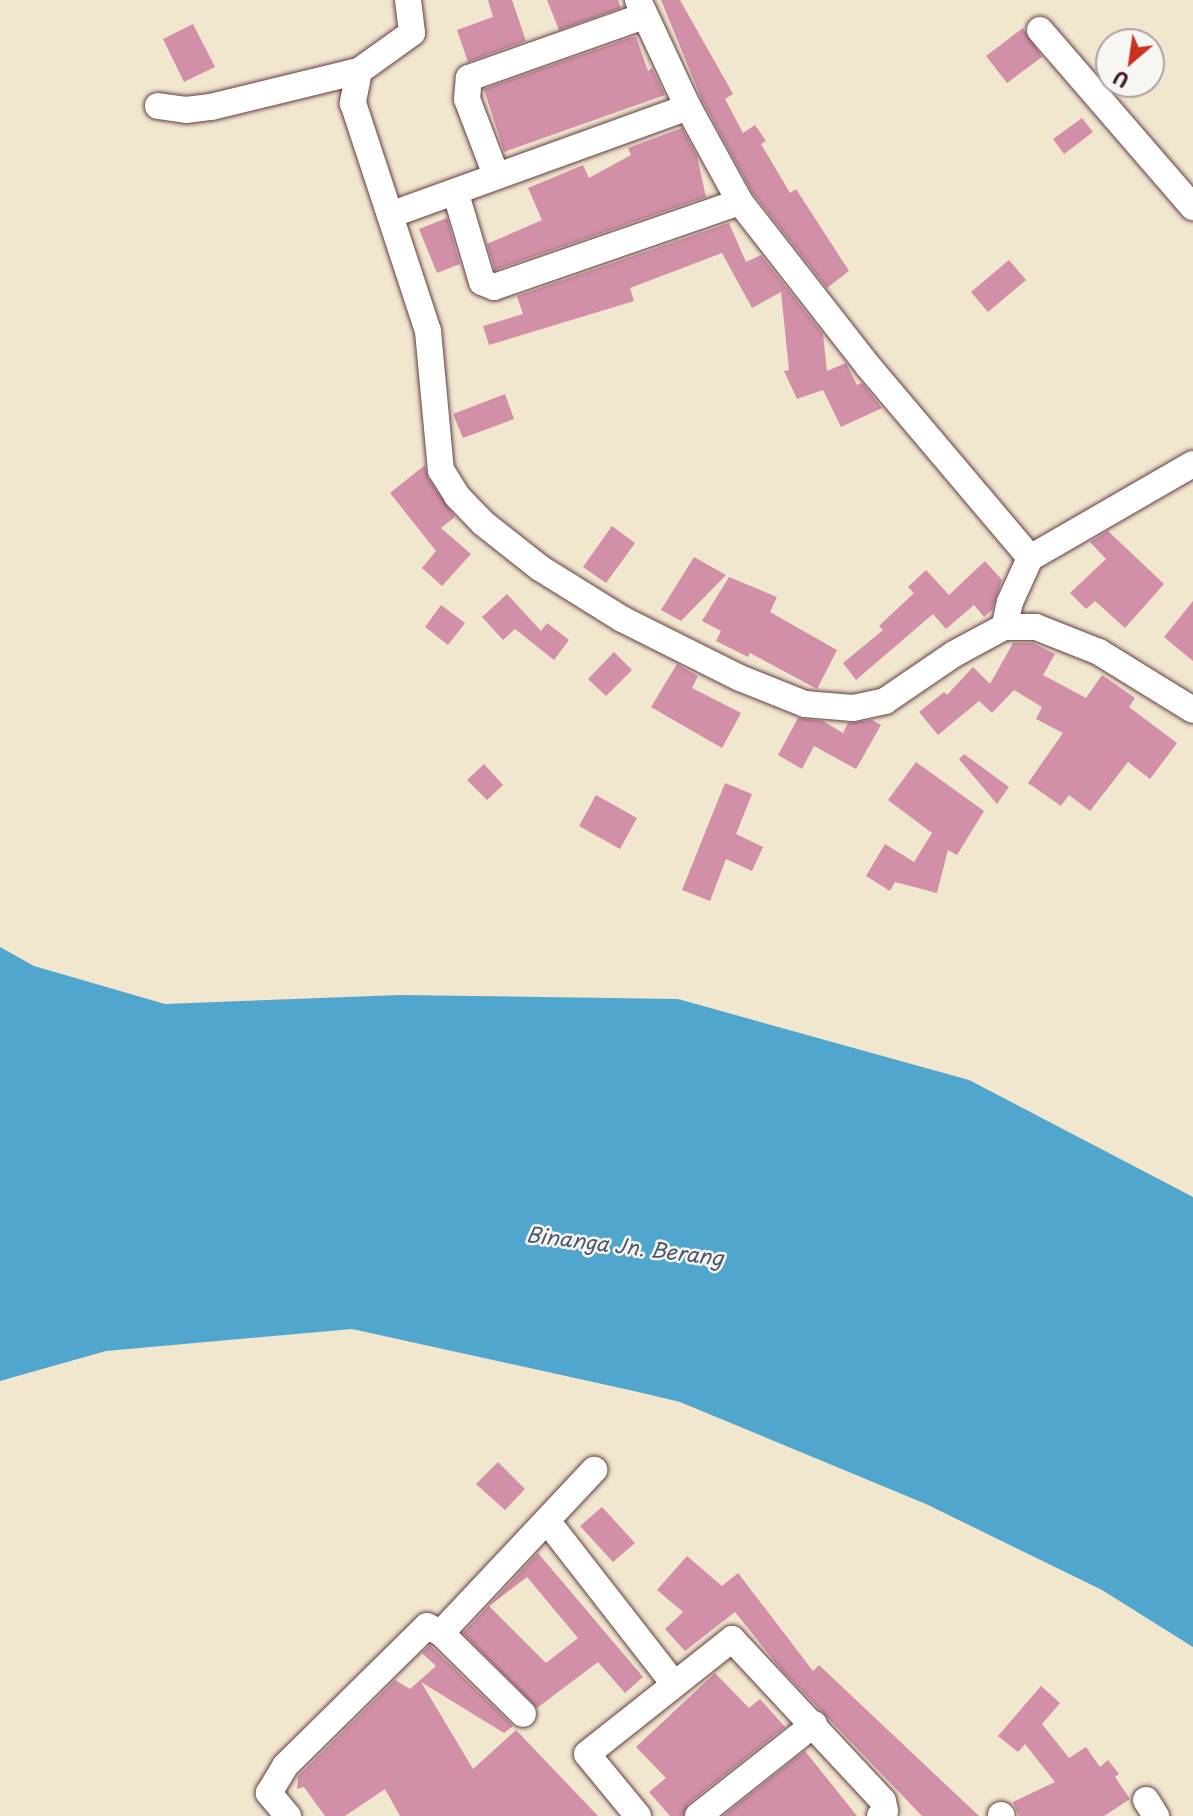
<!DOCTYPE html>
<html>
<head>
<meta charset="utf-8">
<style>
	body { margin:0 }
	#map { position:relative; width:1193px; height:1816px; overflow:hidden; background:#f1e6ce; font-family:"Playpen Sans",sans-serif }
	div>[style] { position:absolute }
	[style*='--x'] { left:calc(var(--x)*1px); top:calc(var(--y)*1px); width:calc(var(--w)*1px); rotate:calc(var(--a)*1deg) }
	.water>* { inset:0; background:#51a6cd }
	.building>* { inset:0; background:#d190a7 }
	.roads { filter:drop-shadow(0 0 2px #633d43) drop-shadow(0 0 2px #633d43) }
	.minor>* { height:26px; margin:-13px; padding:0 13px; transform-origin:13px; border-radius:13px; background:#fff }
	span { translate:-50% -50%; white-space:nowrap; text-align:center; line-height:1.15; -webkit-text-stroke:5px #f6f6f2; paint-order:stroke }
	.water-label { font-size:21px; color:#4d556c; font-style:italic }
	.north { position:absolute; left:1095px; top:28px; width:70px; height:70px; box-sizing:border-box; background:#f6f6f2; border:2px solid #b1a0a2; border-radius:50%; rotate:209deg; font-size:19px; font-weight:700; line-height:28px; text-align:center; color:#4a1f2b }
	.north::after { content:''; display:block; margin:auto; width:24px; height:32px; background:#c8321e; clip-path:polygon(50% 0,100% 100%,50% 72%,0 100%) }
</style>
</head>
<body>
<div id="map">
	<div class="water">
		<div style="clip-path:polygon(0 947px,34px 966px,165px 1004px,400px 995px,678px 999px,969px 1080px,1193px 1197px,1193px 1647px,1102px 1590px,926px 1504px,680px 1402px,634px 1391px,352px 1329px,106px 1351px,0 1381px)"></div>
	</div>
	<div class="building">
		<div style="clip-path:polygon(488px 0,512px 0,526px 41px,468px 62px,457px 30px,493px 17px)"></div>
		<div style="clip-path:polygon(547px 0,618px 0,621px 8px,559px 30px)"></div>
		<div style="clip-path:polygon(661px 0,680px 0,733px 94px,725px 99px,743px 133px,755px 125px,766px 141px,761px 144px,790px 193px,796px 189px,849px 271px,827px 288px,752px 192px,702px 100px)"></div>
		<div style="clip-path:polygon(193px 24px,215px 67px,184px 82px,163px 39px)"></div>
		<div style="clip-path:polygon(1023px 28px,1042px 57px,1007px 83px,986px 56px)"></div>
		<div style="clip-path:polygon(632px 37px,636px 37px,648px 71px,652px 68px,665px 95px,504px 152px,484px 89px)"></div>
		<div style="clip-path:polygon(1082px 118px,1093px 132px,1064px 154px,1053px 139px)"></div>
		<div style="clip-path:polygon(682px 128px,697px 156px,706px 197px,495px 270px,487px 244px,542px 220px,528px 188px,583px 165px,589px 178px,631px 155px,628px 148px)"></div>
		<div style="clip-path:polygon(447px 218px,460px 264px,437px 273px,419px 229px)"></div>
		<div style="clip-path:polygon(729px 223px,746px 262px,761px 255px,823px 334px,827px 371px,846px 363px,857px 385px,862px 383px,882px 408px,841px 427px,823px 390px,797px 399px,784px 371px,789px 370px,781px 292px,752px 308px,722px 253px,630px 288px,634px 301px,489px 345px,483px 326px,523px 314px,517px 296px)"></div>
		<div style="clip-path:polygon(1009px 260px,1026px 280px,988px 312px,971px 292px)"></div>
		<div style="clip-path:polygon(505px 394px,514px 419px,463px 438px,453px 414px)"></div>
		<div style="clip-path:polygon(425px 465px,428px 478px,455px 517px,441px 528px,471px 554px,442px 586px,422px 568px,436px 551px,390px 493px)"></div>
		<div style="clip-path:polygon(612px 526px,635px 543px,606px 583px,583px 567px)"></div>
		<div style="clip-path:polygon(1108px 531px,1164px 584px,1125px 628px,1095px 601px,1086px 609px,1070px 593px,1106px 559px,1090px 542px)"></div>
		<div style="clip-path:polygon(694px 557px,726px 575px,681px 621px,661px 610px)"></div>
		<div style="clip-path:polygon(985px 561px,1002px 580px,992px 610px,984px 617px,974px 605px,946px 629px,933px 614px,856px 680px,843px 663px,883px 630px,879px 626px,914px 593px,908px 587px,926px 570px,949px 595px)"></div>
		<div style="clip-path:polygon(729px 577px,777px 597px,770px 612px,837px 650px,817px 689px,750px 653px,748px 657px,716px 641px,721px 631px,702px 621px)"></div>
		<div style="clip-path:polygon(507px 594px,541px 631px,547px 623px,569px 640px,554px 660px,515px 629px,503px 640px,482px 617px)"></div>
		<div style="clip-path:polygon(1193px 601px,1193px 661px,1164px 637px)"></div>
		<div style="clip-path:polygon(441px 605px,465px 623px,448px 645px,425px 627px)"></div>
		<div style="clip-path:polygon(1013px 643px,1033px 643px,1055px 654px,1043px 675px,1086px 698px,1102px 675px,1135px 698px,1129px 707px,1177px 743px,1150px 779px,1128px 762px,1090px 811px,1069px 795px,1061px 806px,1028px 783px,1063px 733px,1036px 719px,1042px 707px,1014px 690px,992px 713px,979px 701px,938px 735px,919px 712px,944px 692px,947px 695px,973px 667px,990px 684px)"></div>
		<div style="clip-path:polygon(614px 652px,632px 670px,606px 696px,588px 679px)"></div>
		<div style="clip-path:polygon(677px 664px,698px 676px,692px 688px,741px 713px,722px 748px,651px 707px)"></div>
		<div style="clip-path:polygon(798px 718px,823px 721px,843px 733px,848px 723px,872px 720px,881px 725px,856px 769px,814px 746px,802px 769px,778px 755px)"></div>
		<div style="clip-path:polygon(964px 754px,1009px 787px,997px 804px,959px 759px)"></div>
		<div style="clip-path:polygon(916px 762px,984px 811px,957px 855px,948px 850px,937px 893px,895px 882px,890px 891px,866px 876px,885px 844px,914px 862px,932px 833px,888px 800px)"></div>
		<div style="clip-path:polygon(484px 764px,503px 785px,487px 800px,467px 780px)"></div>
		<div style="clip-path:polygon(725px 783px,752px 794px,736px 834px,763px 847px,752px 871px,726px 859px,710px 901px,682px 890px)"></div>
		<div style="clip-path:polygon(596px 795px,637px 818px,620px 849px,579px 826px)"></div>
		<div style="clip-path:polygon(498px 1462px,525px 1489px,505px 1510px,476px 1484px)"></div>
		<div style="clip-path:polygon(602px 1507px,635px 1543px,613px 1562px,580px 1526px)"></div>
		<div style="clip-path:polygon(evenodd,538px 1553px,643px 1677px,625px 1693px,598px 1662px,537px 1708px,463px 1633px,538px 1553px,527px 1577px,578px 1638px,546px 1663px,489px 1606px,527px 1577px)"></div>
		<div style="clip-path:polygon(687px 1556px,722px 1586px,738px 1573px,813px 1671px,819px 1665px,979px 1816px,922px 1816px,779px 1667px,735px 1612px,685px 1651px,665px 1629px,683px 1612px,657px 1590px)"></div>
		<div style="clip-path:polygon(430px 1645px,513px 1726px,504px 1733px,421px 1682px,473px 1769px,516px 1730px,598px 1816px,400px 1816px,385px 1789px,345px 1816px,325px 1816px,304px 1787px,297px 1789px,298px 1776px,395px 1680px,410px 1689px,436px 1666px,422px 1653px)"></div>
		<div style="clip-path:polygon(715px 1673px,749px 1708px,760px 1699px,785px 1727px,688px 1804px,683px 1816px,670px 1816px,649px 1792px,666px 1778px,636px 1747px)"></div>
		<div style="clip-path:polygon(1041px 1686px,1060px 1703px,1042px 1724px,1069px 1758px,1086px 1747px,1100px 1767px,1108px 1760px,1119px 1774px,1115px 1777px,1130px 1799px,1104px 1816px,1019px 1816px,1013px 1802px,1055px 1782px,1025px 1744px,1018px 1752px,998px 1736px)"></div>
		<div style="clip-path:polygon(805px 1751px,857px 1816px,723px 1816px)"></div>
	</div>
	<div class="roads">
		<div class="minor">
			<div style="--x:408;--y:0;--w:33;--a:83"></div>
			<div style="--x:412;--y:33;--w:65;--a:144.4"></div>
			<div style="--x:359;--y:71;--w:33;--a:101"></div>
			<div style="--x:353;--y:103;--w:240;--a:71.8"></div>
			<div style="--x:428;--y:331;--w:140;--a:84.7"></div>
			<div style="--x:441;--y:470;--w:31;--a:58"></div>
			<div style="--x:457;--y:496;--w:37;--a:46"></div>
			<div style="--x:483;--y:523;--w:73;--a:38.3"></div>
			<div style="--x:540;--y:568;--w:97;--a:31.9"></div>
			<div style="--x:622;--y:619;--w:132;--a:26.6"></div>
			<div style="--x:740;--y:678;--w:70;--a:21.8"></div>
			<div style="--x:805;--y:704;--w:48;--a:4.8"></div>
			<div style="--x:853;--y:708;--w:33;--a:-12"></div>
			<div style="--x:885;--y:701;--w:83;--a:-34.3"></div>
			<div style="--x:954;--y:654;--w:57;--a:-28.4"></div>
			<div style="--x:1004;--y:627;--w:32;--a:0"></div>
			<div style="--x:1036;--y:627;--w:68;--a:21.6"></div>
			<div style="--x:1099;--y:652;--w:110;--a:31.7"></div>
			<div style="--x:638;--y:0;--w:118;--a:65"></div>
			<div style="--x:688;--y:107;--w:108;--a:61.3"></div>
			<div style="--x:740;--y:202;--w:208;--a:52"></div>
			<div style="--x:868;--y:366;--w:251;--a:49.8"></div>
			<div style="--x:1030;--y:558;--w:48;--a:114.4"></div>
			<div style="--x:1010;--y:602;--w:26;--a:103"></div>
			<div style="--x:1040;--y:30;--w:234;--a:49.2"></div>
			<div style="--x:158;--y:106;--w:28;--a:8"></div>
			<div style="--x:186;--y:110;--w:25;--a:-7"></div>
			<div style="--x:211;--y:107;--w:152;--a:-13.7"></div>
			<div style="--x:496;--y:175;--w:81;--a:-110.9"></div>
			<div style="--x:467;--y:99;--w:21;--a:-85"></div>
			<div style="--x:469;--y:78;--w:186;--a:-19.5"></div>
			<div style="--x:456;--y:194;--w:92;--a:73.5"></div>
			<div style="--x:482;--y:282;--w:13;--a:23"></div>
			<div style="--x:494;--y:287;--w:260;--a:-19.1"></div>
			<div style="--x:390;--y:215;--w:317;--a:-19.9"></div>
			<div style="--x:1030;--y:558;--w:188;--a:-30"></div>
			<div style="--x:548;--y:1522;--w:205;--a:52.1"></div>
			<div style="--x:441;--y:1633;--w:224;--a:-46.8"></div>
			<div style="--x:1146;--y:1800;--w:19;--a:58"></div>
			<div style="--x:1001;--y:1815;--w:1;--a:45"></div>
			<div style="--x:288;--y:1816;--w:30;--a:-130"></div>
			<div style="--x:269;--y:1793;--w:31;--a:-59"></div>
			<div style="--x:285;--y:1766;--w:199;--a:-44.6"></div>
			<div style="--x:427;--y:1626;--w:16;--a:27"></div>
			<div style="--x:441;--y:1633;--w:115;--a:44.6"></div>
			<div style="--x:638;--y:1816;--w:80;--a:-129.4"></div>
			<div style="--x:587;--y:1754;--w:185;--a:-38.4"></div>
			<div style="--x:732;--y:1639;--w:221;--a:47"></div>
			<div style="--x:883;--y:1801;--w:10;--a:79"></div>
			<div style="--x:885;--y:1811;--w:7;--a:135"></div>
			<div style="--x:698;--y:1816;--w:148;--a:-38.4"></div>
		</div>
	</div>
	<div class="water-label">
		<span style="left:625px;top:1245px;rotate:7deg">Binanga Jn. Berang</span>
	</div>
	<div class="north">U</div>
</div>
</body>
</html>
